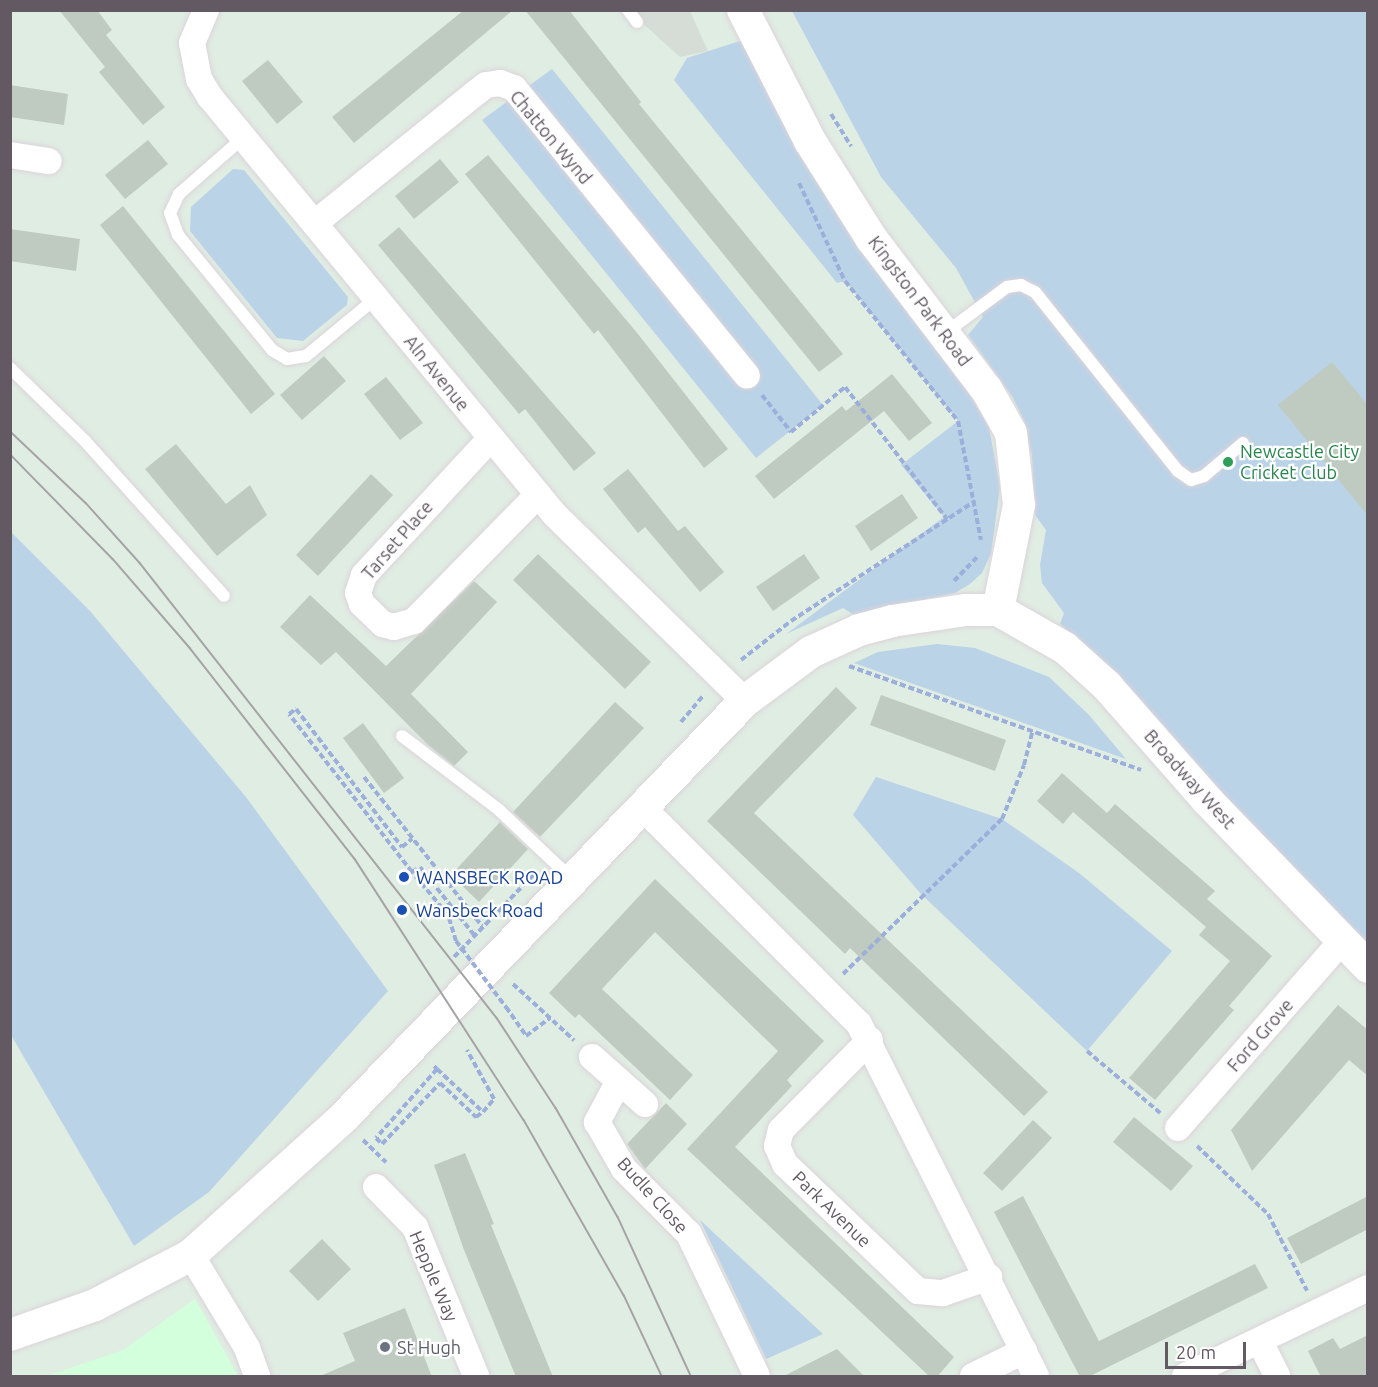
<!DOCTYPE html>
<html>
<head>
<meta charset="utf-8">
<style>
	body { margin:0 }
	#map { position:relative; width:1378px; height:1387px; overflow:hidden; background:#e0ede3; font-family:Ubuntu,sans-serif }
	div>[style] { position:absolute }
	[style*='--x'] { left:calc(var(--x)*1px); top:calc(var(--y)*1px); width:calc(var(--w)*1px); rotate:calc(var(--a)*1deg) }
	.commercial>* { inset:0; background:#d3ffdc }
	.industrial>* { inset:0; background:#d5ddd6 }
	.green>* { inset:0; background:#bad3e7 }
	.building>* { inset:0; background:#bfcbc0 }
	.path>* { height:4px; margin-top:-2px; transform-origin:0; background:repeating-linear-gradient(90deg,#9cafda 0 6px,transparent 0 9px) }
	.roads { filter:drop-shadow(0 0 2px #dbd3da) drop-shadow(0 0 2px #dbd3da) }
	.service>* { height:12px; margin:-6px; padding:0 6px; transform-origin:6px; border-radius:6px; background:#fff }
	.minor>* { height:26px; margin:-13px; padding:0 13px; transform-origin:13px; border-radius:13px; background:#fff }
	.tertiary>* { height:32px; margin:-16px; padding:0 16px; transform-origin:16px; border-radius:16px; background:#fff }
	.tram>* { height:1.5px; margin:-0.75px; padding:0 0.75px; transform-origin:0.75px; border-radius:0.75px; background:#a6a3a6 }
	.path-bridge>* { height:4px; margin-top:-2px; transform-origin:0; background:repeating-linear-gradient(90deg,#9cafda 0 6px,transparent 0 9px) }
	.dots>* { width:16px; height:16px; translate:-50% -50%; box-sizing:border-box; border:3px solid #fff; border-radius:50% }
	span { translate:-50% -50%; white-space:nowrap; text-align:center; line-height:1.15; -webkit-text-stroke:4.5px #fff; paint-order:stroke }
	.street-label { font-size:18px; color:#625962 }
	.leisure-label { font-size:18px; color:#27864d }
	.left { translate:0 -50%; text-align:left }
	.transit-label { font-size:18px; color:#164399 }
	.worship-label { font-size:18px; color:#5b616d }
	.frame { position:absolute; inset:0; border:12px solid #625962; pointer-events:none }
	.scale { position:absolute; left:1165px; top:1342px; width:81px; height:27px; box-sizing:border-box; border:3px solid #625962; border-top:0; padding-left:8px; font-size:18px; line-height:21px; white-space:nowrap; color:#625962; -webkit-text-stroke:4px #fff; paint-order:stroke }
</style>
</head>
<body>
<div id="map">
	<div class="commercial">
		<div style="clip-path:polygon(195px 1299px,238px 1376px,47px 1376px,123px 1350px)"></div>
	</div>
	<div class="industrial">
		<div style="clip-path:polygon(629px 11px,690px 11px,708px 51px,680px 57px)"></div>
	</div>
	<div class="green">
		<div style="clip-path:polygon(792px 11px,1367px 11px,1367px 946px,1244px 821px,1098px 658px,1060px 624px,1064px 613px,1042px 583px,1040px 565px,1046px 530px,1035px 515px,1032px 456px,1025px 423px,1013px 398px,968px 335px,983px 317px,956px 268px,881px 177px)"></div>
		<div style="clip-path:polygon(743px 40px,870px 260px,968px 392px,989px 427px,1000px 487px,991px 554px,982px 573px,970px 584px,955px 593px,854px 615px,843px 608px,786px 634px,944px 517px,901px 465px,958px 421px,845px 281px,837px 283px,674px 80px,687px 58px)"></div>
		<div style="clip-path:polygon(552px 69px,823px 405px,756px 458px,482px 120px)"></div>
		<div style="clip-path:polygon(233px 169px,244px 170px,348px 297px,347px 305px,303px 341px,277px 338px,190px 231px,191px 207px)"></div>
		<div style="clip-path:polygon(11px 532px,90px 611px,246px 797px,388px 991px,209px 1192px,134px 1246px,11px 1035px)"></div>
		<div style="clip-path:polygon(937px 644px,975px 648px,1049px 677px,1089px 715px,1126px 759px,854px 663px,878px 652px)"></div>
		<div style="clip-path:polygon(876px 777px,1002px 819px,1079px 873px,1172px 951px,1087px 1051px,921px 894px,853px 815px)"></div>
		<div style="clip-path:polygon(700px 1220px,823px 1334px,766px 1359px)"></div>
	</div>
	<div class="building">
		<div style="clip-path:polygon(59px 10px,97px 10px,112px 30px,106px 35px,165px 107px,143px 125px,99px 72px,105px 67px)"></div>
		<div style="clip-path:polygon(464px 10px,513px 10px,354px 143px,332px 117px)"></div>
		<div style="clip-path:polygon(525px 10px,569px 10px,641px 102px,639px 104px,843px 354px,819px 372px)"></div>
		<div style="clip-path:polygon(268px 60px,303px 102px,277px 124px,242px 81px)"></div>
		<div style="clip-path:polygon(10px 85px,68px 94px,64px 125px,10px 117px)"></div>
		<div style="clip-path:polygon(148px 140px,168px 164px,125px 199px,105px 175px)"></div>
		<div style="clip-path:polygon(488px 155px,638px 334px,728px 449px,704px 468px,598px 330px,594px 334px,465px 174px)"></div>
		<div style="clip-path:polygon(440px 159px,459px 182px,414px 219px,395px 196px)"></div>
		<div style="clip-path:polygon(123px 206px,275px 394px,251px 414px,100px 225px)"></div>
		<div style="clip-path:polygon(399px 227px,596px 453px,574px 471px,525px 409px,519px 414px,378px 245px)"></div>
		<div style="clip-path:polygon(10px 229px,80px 239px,76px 271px,10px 261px)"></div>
		<div style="clip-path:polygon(324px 356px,346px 381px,302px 420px,280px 395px)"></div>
		<div style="clip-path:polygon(1332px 362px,1368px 405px,1368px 516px,1278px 405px)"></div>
		<div style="clip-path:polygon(892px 374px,932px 423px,909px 441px,884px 411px,774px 499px,755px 476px,842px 406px,846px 411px)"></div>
		<div style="clip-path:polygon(386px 377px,423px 423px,400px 440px,364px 394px)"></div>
		<div style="clip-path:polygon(176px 444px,226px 504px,250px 485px,267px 515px,217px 556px,145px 469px)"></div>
		<div style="clip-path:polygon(628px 469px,678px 531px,685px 526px,724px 572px,700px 592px,645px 527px,638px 533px,603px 489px)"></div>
		<div style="clip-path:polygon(371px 474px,393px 495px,318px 576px,296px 555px)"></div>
		<div style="clip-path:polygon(902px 494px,918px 518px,871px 551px,855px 526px)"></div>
		<div style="clip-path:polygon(538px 554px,651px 662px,625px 689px,513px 580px)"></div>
		<div style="clip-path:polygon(804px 554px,820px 578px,773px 611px,756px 587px)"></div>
		<div style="clip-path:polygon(474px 581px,497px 602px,411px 694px,468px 752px,454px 766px,428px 745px,336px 652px,321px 665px,280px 627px,310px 595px,386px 666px)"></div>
		<div style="clip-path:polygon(836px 687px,857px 708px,754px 813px,1048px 1092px,1024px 1116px,850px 948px,845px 954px,707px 821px)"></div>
		<div style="clip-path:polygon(881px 695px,1006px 740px,995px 771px,870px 725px)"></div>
		<div style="clip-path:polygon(615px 702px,644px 728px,540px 837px,513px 812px)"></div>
		<div style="clip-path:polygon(363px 723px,404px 778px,384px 793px,343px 738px)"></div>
		<div style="clip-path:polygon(1062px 773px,1107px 813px,1115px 804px,1215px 891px,1207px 899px,1272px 956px,1229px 1006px,1234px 1010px,1155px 1100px,1129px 1078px,1230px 961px,1199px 935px,1206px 927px,1073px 812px,1063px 824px,1037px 801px)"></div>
		<div style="clip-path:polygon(500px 822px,528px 849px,479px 902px,451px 875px)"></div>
		<div style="clip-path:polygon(655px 879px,824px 1041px,787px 1080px,792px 1086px,735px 1147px,954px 1357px,937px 1377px,930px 1377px,687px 1149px,778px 1051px,655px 932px,602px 989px,693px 1075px,670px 1100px,579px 1014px,575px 1018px,549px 993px)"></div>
		<div style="clip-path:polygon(1338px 1005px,1368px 1030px,1368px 1076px,1349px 1060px,1252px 1171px,1231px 1130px)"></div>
		<div style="clip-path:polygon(666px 1103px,687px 1124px,645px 1169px,627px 1144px)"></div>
		<div style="clip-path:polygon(1134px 1117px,1193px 1166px,1171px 1191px,1113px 1142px)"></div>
		<div style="clip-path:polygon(1033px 1120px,1052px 1138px,1002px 1191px,983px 1173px)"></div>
		<div style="clip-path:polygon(465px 1153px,494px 1224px,491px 1225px,553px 1377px,516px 1377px,464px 1250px,434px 1165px)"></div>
		<div style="clip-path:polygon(1023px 1196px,1099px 1341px,1255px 1264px,1268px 1288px,1088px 1377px,1080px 1377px,994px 1212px)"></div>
		<div style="clip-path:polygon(1368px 1196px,1368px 1229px,1301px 1264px,1287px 1238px)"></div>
		<div style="clip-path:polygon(322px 1239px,351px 1269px,318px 1301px,289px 1271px)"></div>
		<div style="clip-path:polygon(405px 1308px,432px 1377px,318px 1377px,355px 1361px,343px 1333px)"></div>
		<div style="clip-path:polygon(1368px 1335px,1368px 1377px,1321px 1377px,1308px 1351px,1333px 1338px,1340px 1349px)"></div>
		<div style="clip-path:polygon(837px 1349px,865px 1377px,782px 1377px)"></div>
	</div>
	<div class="path">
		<div style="--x:831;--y:114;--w:38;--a:58"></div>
		<div style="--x:799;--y:183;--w:108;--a:64.9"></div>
		<div style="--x:845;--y:281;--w:180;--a:51.1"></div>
		<div style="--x:958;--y:421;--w:121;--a:79.1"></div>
		<div style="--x:762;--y:395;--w:47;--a:51.9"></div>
		<div style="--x:791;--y:432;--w:70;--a:-39.8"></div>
		<div style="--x:845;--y:387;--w:167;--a:52.3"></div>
		<div style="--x:954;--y:581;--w:35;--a:-46"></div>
		<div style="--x:741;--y:660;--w:63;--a:-38"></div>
		<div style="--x:791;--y:621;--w:220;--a:-33.1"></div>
		<div style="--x:849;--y:666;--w:310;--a:19.6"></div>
		<div style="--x:681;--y:722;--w:34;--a:-50"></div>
		<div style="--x:364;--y:777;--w:190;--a:51.6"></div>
		<div style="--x:403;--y:878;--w:11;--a:-34"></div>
		<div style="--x:412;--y:872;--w:200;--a:-127.9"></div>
		<div style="--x:289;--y:714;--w:9;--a:-36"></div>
		<div style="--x:296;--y:709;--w:174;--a:52.5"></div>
		<div style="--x:402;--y:847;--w:13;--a:-39"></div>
		<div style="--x:456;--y:941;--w:27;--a:-107"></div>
		<div style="--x:448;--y:915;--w:56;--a:-129.9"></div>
		<div style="--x:412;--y:872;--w:9;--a:-32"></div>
		<div style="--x:420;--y:867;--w:87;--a:51.5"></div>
		<div style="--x:454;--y:957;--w:118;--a:-46"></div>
		<div style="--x:843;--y:974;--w:222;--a:-44.3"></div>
		<div style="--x:1002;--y:819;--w:58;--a:-67.8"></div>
		<div style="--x:1024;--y:765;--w:34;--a:-76"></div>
		<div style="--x:513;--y:984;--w:83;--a:42.6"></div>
		<div style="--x:506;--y:1007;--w:35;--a:55"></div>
		<div style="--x:526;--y:1036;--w:30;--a:-37"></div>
		<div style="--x:1087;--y:1051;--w:96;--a:40.3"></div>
		<div style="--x:434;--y:1066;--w:4;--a:45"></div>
		<div style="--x:437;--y:1069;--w:92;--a:131.5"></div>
		<div style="--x:376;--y:1138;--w:8;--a:45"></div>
		<div style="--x:382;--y:1144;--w:84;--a:-46.4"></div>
		<div style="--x:440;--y:1083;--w:50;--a:43.4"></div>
		<div style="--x:476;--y:1117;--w:9;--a:-36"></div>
		<div style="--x:483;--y:1112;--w:17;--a:-50"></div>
		<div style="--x:494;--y:1099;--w:56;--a:-118.9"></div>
		<div style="--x:437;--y:1069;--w:63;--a:43.1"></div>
		<div style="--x:363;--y:1140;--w:32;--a:44"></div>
		<div style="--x:1197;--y:1146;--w:98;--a:43.8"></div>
		<div style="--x:1268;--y:1214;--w:86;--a:63.1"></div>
	</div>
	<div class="roads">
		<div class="service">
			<div style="--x:628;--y:10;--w:15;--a:53"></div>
			<div style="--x:244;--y:137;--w:86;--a:138.8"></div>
			<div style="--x:179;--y:194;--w:21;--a:115"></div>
			<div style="--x:170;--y:213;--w:23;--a:70"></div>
			<div style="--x:178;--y:235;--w:149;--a:50.7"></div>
			<div style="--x:272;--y:350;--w:17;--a:31"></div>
			<div style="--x:287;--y:359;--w:19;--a:-9"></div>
			<div style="--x:306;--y:356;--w:91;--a:-39.6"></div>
			<div style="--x:945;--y:333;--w:77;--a:-36.6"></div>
			<div style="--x:1007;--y:287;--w:14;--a:-8"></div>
			<div style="--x:1021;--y:285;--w:16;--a:27"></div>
			<div style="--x:1035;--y:292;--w:229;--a:51.4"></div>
			<div style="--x:1178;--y:471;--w:16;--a:35"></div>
			<div style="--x:1191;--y:480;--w:14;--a:-17"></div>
			<div style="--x:1204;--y:476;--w:51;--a:-40.2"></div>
			<div style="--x:10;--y:368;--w:105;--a:44.2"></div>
			<div style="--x:85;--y:441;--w:208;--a:48.1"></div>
			<div style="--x:402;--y:736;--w:122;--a:37.3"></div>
			<div style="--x:499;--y:810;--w:100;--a:43.4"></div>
		</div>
		<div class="minor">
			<div style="--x:206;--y:10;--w:36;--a:113"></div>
			<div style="--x:192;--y:43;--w:37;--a:79"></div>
			<div style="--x:199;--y:79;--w:21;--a:59"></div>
			<div style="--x:210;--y:97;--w:542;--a:50.47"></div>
			<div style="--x:555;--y:515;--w:266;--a:44.4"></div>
			<div style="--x:10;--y:155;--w:39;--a:9"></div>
			<div style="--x:315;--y:223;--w:203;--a:-39"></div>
			<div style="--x:473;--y:95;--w:16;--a:-38"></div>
			<div style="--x:486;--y:85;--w:14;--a:-8"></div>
			<div style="--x:500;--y:83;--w:15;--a:20"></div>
			<div style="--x:514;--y:88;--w:370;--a:51"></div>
			<div style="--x:491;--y:438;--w:187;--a:132.8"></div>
			<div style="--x:364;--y:575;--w:19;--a:108"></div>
			<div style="--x:358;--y:593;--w:12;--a:70"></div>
			<div style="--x:362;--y:604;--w:29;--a:44"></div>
			<div style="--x:383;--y:624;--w:11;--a:15"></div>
			<div style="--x:394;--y:627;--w:21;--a:-17"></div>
			<div style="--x:414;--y:621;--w:177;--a:-45.5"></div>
			<div style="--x:643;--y:808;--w:305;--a:45"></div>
			<div style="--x:859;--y:1024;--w:394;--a:63.3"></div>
			<div style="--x:870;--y:1040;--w:127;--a:134.7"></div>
			<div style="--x:781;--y:1130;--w:16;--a:104"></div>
			<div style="--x:777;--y:1146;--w:20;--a:66"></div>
			<div style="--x:785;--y:1164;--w:184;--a:43.7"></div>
			<div style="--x:918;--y:1291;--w:25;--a:5"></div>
			<div style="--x:943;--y:1293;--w:49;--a:-19.2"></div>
			<div style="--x:592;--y:1057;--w:71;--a:41.6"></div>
			<div style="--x:619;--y:1081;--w:47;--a:118.2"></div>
			<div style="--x:597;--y:1122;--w:54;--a:60.1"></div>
			<div style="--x:624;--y:1169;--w:92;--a:45"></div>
			<div style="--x:689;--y:1234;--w:157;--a:64.4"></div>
			<div style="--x:1178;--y:1128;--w:247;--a:-48.8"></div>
			<div style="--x:376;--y:1187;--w:56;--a:45.7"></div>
			<div style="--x:415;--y:1227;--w:161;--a:67.7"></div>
			<div style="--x:191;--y:1255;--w:109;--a:58.9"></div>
			<div style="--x:247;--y:1348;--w:30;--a:70"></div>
			<div style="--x:1260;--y:1342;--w:38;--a:63"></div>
			<div style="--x:973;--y:1376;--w:57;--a:-26.1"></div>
			<div style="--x:1185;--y:1376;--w:203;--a:-25.7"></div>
		</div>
		<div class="tertiary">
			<div style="--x:743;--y:10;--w:147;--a:62.9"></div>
			<div style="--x:810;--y:141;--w:115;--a:57.8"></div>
			<div style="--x:871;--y:238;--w:191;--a:52.7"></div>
			<div style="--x:987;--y:390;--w:49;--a:60.8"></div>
			<div style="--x:1011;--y:433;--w:72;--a:83.7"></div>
			<div style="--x:1019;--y:505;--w:107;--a:101.3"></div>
			<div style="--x:10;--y:1335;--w:90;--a:-19.4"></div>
			<div style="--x:95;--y:1305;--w:108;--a:-27.5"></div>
			<div style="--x:191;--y:1255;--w:205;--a:-42"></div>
			<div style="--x:343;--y:1118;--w:579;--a:-46.05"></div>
			<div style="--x:745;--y:701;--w:82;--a:-36.6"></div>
			<div style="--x:811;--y:652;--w:53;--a:-24.6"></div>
			<div style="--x:859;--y:630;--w:34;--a:-15"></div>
			<div style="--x:892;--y:621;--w:75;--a:-8.5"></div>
			<div style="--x:966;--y:610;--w:32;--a:0"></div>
			<div style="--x:998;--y:610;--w:77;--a:29.6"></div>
			<div style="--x:1065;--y:648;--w:57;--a:42.1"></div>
			<div style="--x:1107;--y:686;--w:152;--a:48.7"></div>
			<div style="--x:1207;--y:800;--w:232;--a:46"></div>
		</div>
	</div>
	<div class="tram">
		<div style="--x:10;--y:431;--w:105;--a:43.5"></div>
		<div style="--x:86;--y:503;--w:81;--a:48"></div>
		<div style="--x:140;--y:563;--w:578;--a:51.88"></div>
		<div style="--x:497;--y:1018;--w:108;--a:56.8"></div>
		<div style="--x:556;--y:1108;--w:125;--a:60.4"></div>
		<div style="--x:618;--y:1217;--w:175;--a:65.3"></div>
		<div style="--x:10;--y:454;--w:147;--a:45.6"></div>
		<div style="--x:113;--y:559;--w:118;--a:49.1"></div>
		<div style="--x:190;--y:648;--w:268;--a:52"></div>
		<div style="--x:355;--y:859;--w:311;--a:57.1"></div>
		<div style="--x:524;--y:1120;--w:202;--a:60.3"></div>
		<div style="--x:624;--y:1295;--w:89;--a:64.9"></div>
	</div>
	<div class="path-bridge">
		<div style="--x:456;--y:941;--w:83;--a:52.9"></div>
	</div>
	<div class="dots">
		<div style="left:1228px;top:462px;background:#2e9e5b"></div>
		<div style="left:404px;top:877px;background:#1a4fb4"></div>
		<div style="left:402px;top:910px;background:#1a4fb4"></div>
		<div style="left:385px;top:1347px;background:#6b7280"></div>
	</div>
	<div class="street-label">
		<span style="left:551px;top:137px;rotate:50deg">Chatton Wynd</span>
		<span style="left:920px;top:301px;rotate:53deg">Kingston Park Road</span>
		<span style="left:437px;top:373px;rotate:51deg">Aln Avenue</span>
		<span style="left:397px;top:540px;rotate:-49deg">Tarset Place</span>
		<span style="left:1190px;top:779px;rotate:48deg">Broadway West</span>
		<span style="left:1260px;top:1035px;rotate:-49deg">Ford Grove</span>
		<span style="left:653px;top:1195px;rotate:48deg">Budle Close</span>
		<span style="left:832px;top:1209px;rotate:44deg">Park Avenue</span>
		<span style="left:434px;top:1276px;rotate:67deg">Hepple Way</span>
	</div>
	<div class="leisure-label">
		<span class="left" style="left:1240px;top:462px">Newcastle City<br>Cricket Club</span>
	</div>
	<div class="transit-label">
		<span class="left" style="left:416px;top:877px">WANSBECK ROAD</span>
		<span class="left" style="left:416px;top:910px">Wansbeck Road</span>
	</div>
	<div class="worship-label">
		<span class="left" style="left:397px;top:1347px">St Hugh</span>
	</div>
	<div class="frame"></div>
	<div class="scale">20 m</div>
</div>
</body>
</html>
